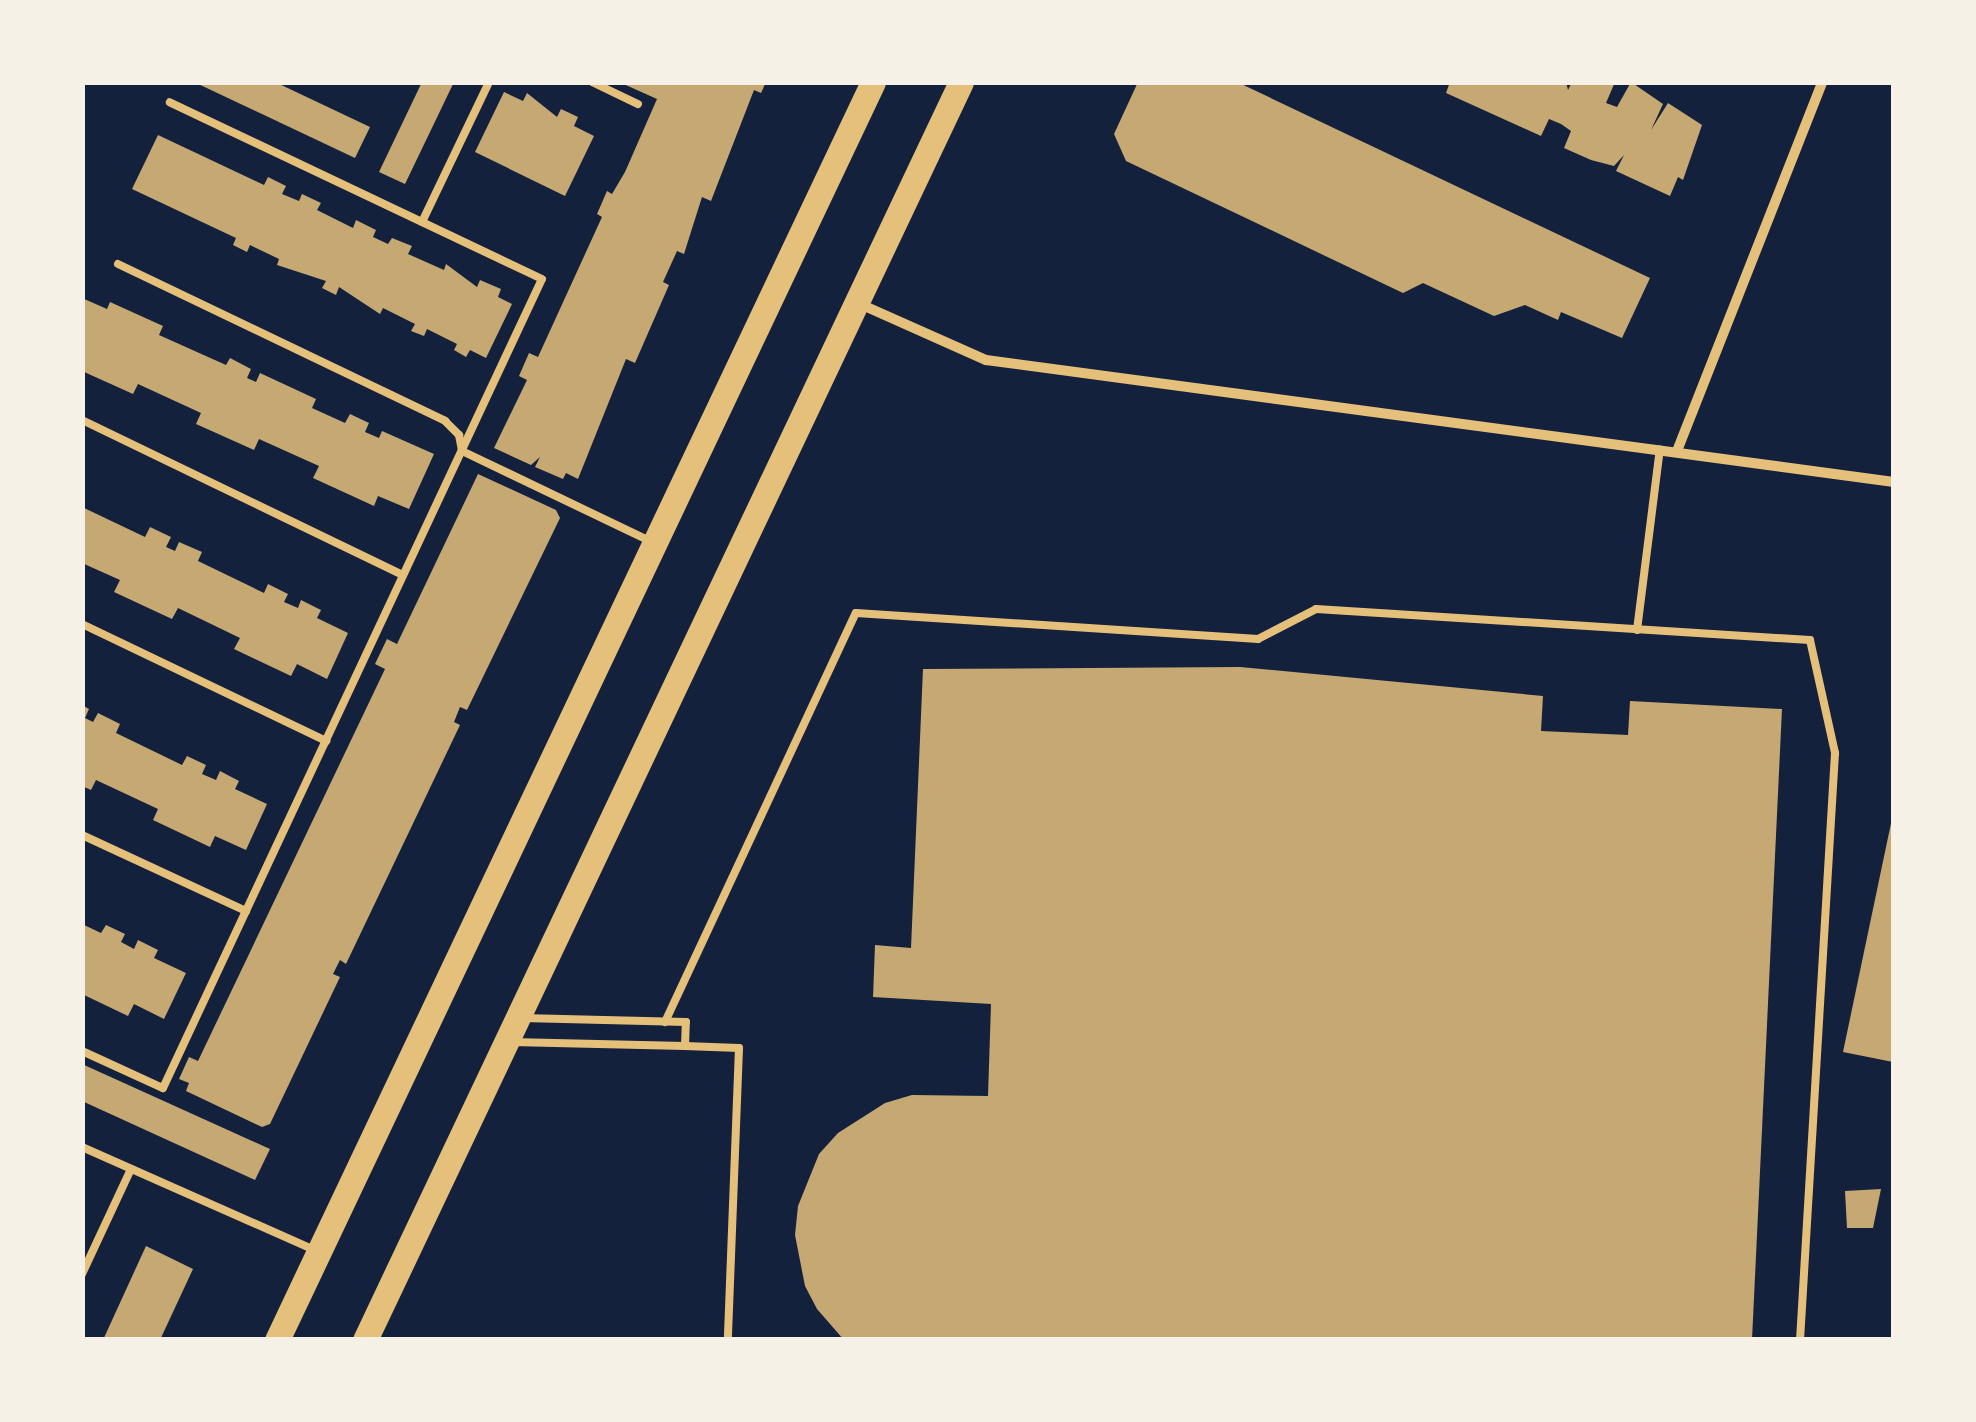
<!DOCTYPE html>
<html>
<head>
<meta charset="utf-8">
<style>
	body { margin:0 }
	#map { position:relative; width:1976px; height:1422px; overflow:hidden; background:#14213d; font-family:"Golos Text",sans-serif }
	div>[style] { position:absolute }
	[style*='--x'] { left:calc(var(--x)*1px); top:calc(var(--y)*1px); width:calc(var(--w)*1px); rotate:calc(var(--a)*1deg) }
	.building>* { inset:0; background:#c6a872 }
	.service>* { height:8px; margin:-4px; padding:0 4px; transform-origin:4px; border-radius:4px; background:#e5c07b }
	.minor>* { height:10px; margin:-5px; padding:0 5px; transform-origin:5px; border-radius:5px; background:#e5c07b }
	.primary>* { height:25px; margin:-12.5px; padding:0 12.5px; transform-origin:12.5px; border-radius:12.5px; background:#e5c07b }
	span { translate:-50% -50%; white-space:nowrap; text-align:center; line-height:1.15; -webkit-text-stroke:8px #f6f1e7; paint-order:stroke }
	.frame { position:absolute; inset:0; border:85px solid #f6f1e7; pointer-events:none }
</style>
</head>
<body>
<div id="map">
	<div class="building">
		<div style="clip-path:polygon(194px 82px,275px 82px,370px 127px,355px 158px)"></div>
		<div style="clip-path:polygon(422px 82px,454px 82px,405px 184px,379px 172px)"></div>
		<div style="clip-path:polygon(619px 82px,766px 82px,761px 93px,754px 90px,711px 201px,702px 197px,684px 254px,677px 251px,663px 282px,669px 285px,635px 363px,626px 359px,578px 479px,566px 473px,563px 479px,535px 467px,540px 457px,531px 465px,494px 448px,527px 380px,519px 376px,529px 353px,538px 357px,602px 217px,597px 214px,607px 191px,612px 194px,625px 172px,657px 99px)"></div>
		<div style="clip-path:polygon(1138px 82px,1237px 82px,1650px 278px,1622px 338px,1561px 312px,1558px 320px,1525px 305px,1494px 316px,1423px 283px,1403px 293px,1126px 161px,1114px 134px)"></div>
		<div style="clip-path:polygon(1450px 82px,1566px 82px,1568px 90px,1572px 82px,1615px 82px,1606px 103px,1617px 107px,1631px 82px,1663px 104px,1651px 130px,1668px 103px,1702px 125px,1683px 180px,1678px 177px,1670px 196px,1616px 171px,1624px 155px,1614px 166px,1591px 160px,1564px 148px,1571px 131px,1561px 124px,1549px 119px,1541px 136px,1446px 93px)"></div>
		<div style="clip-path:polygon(504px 92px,523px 101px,527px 93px,557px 117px,561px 109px,578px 117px,574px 126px,594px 136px,565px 196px,475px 152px)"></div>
		<div style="clip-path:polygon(158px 135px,264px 185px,268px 177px,286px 186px,282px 194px,299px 201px,302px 194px,321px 203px,317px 210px,353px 228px,356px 220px,376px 230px,373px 237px,388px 244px,392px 238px,412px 246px,408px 254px,444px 270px,446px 264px,477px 287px,480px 280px,501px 289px,498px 297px,512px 304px,486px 358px,470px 350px,466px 357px,454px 350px,457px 344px,427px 329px,424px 336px,411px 331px,415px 324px,383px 308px,380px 314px,339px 287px,336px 295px,322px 288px,326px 281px,277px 265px,279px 259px,250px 245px,247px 252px,233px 245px,236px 238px,132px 189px)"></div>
		<div style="clip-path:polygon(82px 298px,107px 309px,110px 302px,163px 326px,159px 335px,226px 365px,230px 358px,251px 369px,247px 378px,256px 382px,260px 373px,316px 399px,312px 408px,345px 423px,350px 414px,369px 423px,365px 432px,379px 438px,382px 431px,434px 454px,409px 509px,378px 496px,374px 506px,313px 478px,319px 466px,259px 439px,254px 450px,196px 424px,201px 413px,138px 384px,133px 394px,82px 371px)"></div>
		<div style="clip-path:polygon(478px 474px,556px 510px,560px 518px,467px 710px,460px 707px,454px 722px,460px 725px,346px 964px,340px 960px,333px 974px,340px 977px,270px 1124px,262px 1127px,186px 1091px,189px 1083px,179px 1079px,189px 1057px,198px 1061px,385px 669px,375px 664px,387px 639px,397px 644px)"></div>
		<div style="clip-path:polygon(82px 507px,145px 537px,150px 527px,171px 537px,166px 547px,175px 551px,179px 542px,202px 552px,198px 561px,264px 593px,268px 584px,288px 594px,284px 602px,298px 608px,301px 600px,321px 610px,317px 618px,348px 633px,327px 679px,297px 664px,291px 676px,234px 649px,240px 638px,178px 608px,172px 619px,114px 592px,120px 580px,82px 563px)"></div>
		<div style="clip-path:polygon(1240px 667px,1543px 696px,1541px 731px,1628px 735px,1630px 701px,1782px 709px,1752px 1340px,844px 1340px,817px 1309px,805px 1286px,795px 1235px,798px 1206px,819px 1154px,838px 1133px,885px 1103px,912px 1095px,988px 1096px,991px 1004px,873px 997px,875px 945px,911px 948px,923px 669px)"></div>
		<div style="clip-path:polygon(82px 705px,89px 709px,85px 718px,93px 722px,98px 713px,120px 724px,116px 733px,182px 765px,187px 756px,206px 765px,202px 774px,216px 780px,220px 771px,239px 781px,235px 789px,267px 804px,246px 850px,215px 836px,210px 847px,153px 820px,158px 809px,96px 780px,91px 790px,82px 786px)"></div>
		<div style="clip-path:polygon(1894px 809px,1894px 1060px,1893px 1062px,1843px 1052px)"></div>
		<div style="clip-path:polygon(82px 924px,101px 933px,106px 925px,125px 934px,121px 942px,134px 949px,138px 940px,158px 950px,154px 958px,186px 973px,164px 1019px,134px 1004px,128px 1016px,82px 994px)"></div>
		<div style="clip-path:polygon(82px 1064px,270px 1149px,255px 1180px,82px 1101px)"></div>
		<div style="clip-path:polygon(1881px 1189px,1873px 1228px,1847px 1228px,1845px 1191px)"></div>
		<div style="clip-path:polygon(146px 1246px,193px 1269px,160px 1340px,103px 1340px)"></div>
	</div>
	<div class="service">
		<div style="--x:592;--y:82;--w:51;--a:25.6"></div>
		<div style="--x:422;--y:222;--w:155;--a:-64.4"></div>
		<div style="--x:118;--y:264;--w:363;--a:25.6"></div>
		<div style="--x:445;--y:421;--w:20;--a:45"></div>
		<div style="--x:459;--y:435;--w:16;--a:79"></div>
		<div style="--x:462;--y:451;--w:211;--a:25.6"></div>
		<div style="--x:82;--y:420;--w:356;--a:25.8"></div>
		<div style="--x:82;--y:624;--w:271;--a:25.6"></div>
		<div style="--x:1637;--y:630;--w:182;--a:-82.8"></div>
		<div style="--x:82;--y:835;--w:181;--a:24.9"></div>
		<div style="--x:665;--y:1022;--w:451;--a:-65"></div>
		<div style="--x:856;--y:613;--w:403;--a:3.7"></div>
		<div style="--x:1258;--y:639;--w:65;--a:-27.3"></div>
		<div style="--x:1316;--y:609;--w:495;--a:3.6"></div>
		<div style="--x:1810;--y:640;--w:116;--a:77.5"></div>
		<div style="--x:1835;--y:753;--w:588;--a:93.41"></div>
		<div style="--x:511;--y:1042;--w:174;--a:1.3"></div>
		<div style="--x:685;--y:1046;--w:24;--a:-88"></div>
		<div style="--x:686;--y:1022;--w:164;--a:-178.6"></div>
		<div style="--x:685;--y:1046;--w:54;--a:2.1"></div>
		<div style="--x:739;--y:1048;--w:292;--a:92.2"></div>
		<div style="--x:82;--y:1051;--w:89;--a:24.6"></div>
		<div style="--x:163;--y:1088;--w:893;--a:-64.9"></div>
		<div style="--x:542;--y:279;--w:412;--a:-154.6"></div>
		<div style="--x:82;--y:1147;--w:254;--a:23.9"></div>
		<div style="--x:82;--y:1274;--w:116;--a:-65"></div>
	</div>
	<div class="minor">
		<div style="--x:860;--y:304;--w:138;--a:24"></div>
		<div style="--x:986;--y:360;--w:916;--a:7.65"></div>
		<div style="--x:1677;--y:451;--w:396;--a:-68.5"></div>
	</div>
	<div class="primary">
		<div style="--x:277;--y:1340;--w:1392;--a:-64.65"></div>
		<div style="--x:365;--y:1340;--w:1392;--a:-64.65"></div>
	</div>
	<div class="frame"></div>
</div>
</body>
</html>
